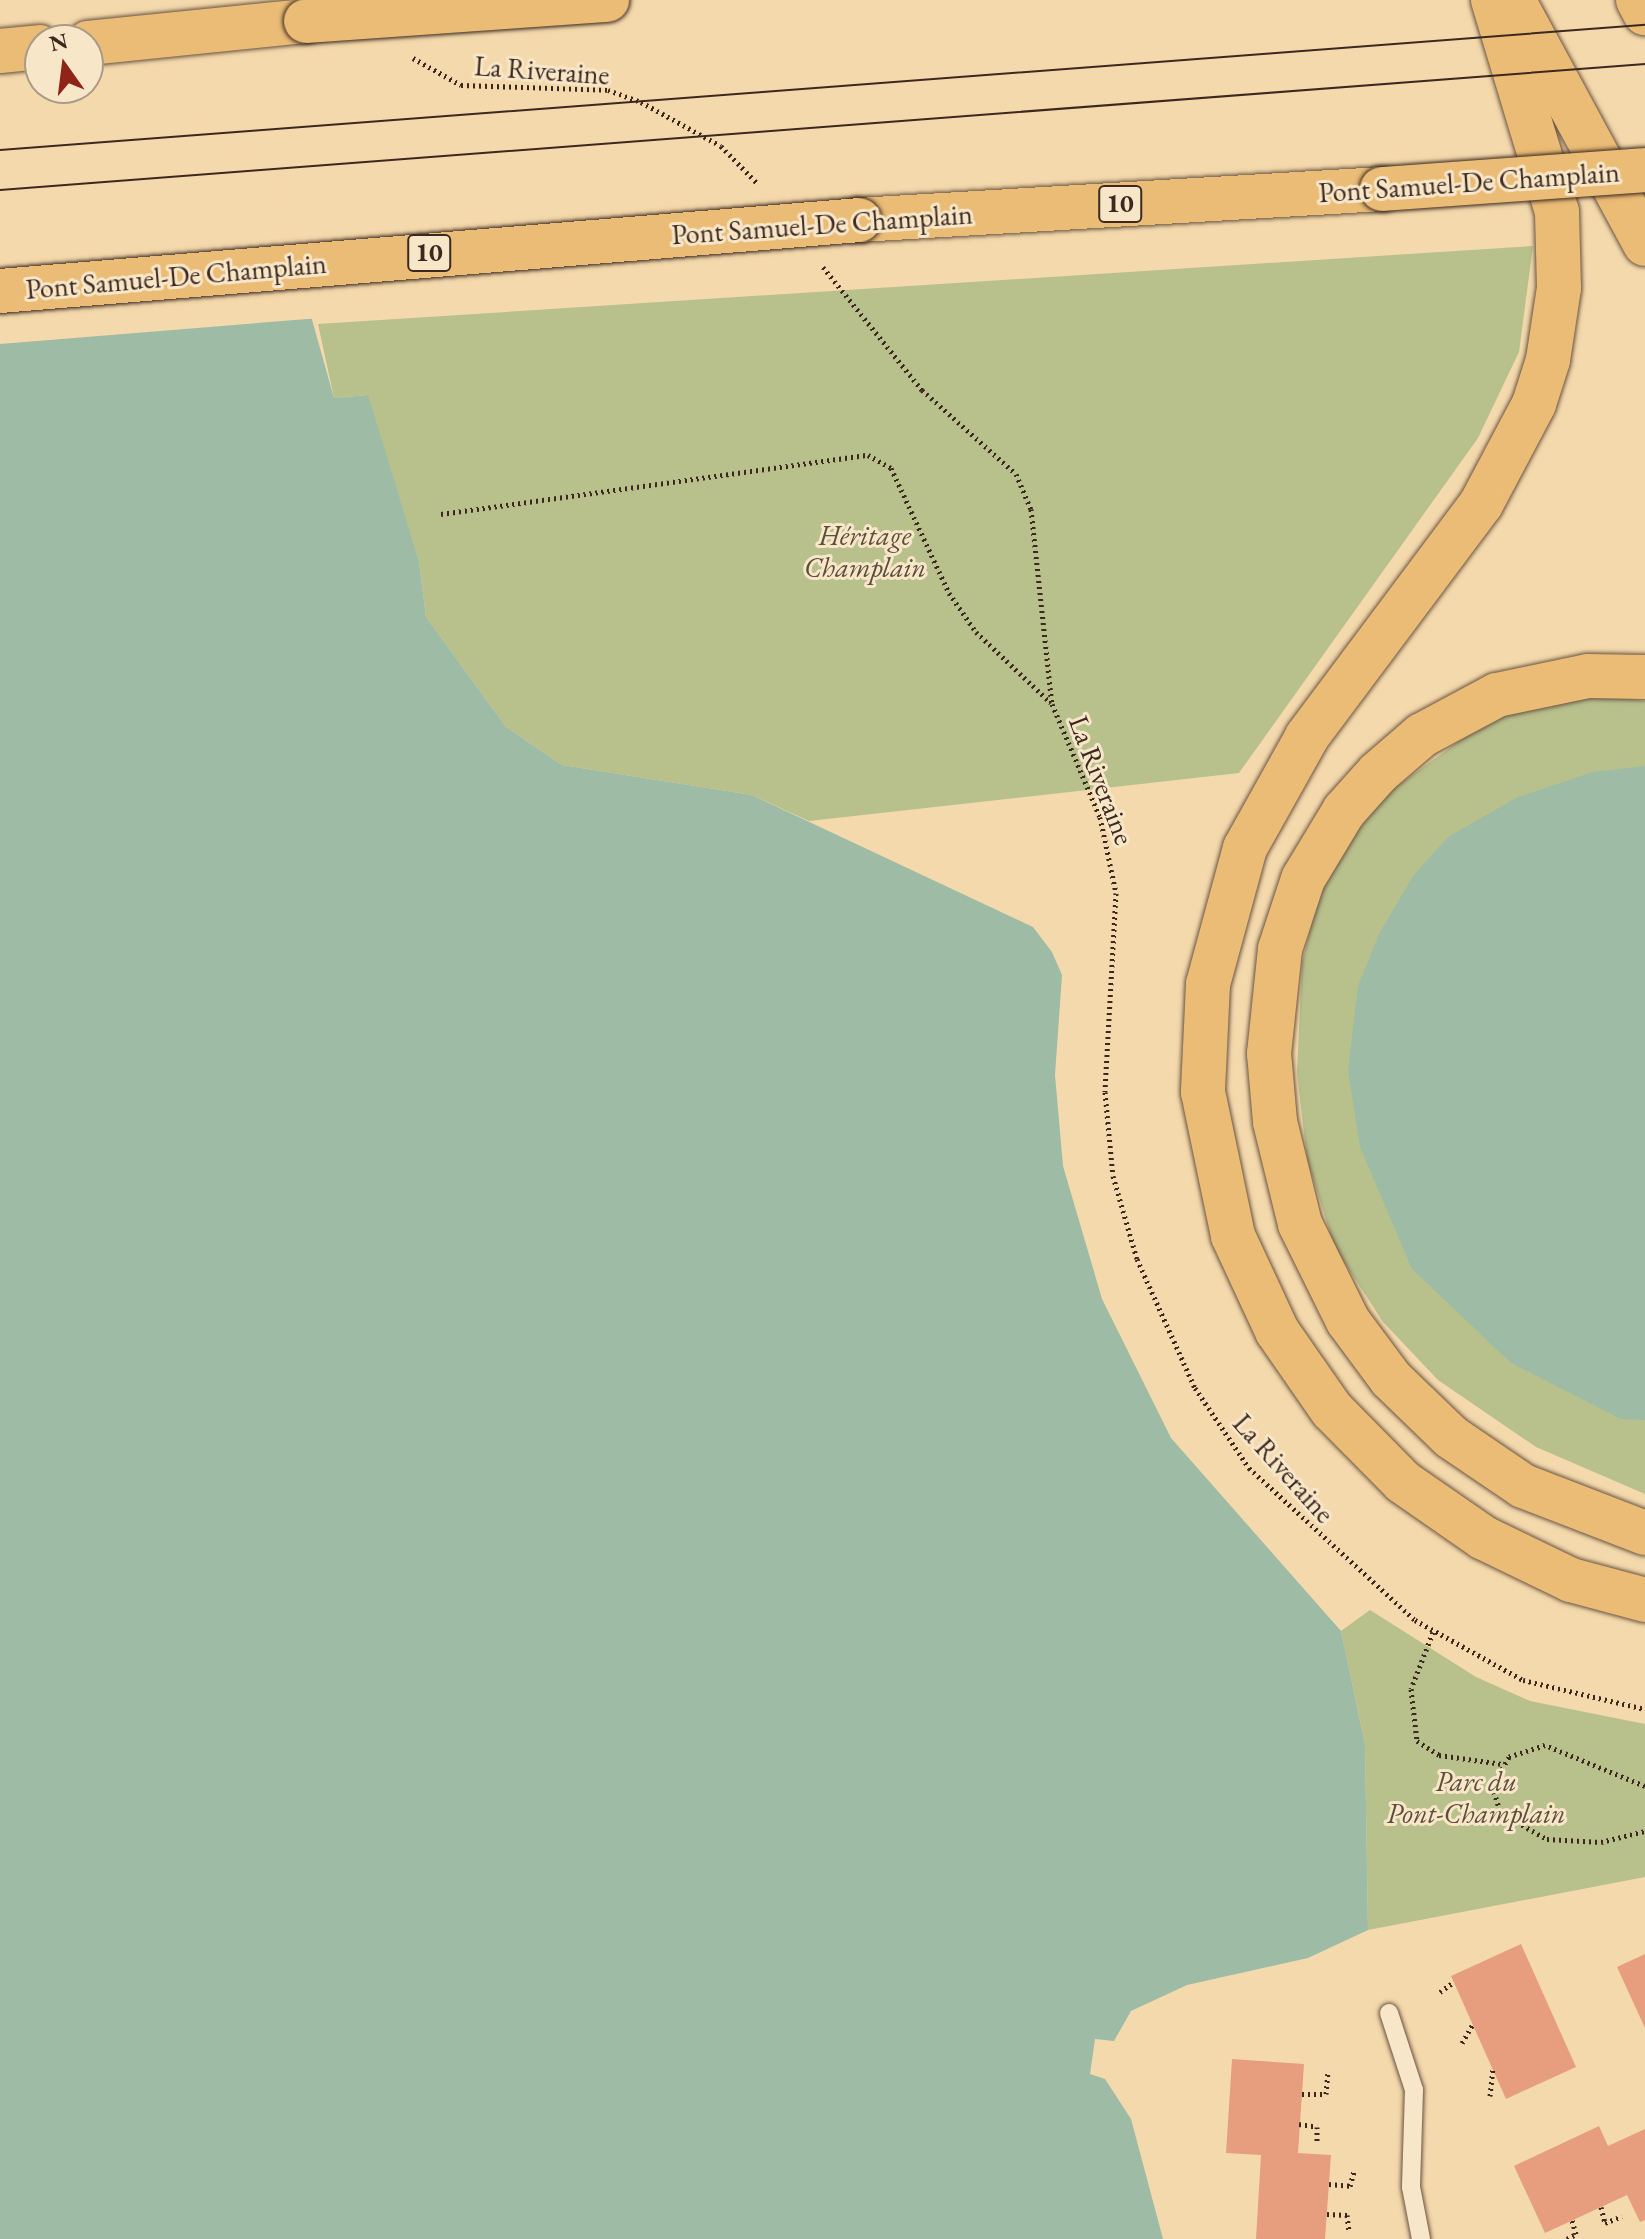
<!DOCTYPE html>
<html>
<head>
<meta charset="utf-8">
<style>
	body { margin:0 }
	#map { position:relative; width:1645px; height:2239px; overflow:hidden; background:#f4d9ac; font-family:"EB Garamond",serif }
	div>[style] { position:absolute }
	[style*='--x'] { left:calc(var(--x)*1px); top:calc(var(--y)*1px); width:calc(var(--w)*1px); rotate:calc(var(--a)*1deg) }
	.green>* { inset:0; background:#b8c08c }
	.water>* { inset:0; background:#9dbba5 }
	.pier>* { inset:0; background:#f4d9ac }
	.building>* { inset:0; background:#e79e7f }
	.path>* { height:5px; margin-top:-2.5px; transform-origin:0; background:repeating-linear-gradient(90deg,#3c281f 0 2px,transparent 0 6px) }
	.roads { filter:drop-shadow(0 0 2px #6a5442) drop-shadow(0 0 2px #6a5442) }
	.service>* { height:18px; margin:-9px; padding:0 9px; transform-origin:9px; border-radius:9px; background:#f8e6c9 }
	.motorway>* { height:44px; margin:-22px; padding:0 22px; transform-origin:22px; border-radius:22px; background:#eabc76 }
	.tram>* { height:2px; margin:-1px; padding:0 1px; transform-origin:1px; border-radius:1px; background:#3c281f }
	.bridges { filter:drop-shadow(0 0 2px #3c281f) drop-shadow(0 0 2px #3c281f) }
	.motorway-bridge>* { height:44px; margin:-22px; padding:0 22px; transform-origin:22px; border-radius:22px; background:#eabc76 }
	span { translate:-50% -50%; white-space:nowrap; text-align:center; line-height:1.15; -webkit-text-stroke:6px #f8e6c9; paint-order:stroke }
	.shield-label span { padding:2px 6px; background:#f8e6c9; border:2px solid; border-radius:6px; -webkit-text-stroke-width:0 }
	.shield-label { font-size:26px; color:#3c281f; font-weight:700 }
	.street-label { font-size:28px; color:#3c281f }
	.park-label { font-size:28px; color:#5b4e3a; font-style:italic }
	.north { position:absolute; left:24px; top:24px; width:80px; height:80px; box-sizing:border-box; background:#f8e6c9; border:2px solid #ad9a85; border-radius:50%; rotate:346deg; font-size:22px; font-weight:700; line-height:32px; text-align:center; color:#3c281f }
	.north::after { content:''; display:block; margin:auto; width:28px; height:36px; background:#8f2418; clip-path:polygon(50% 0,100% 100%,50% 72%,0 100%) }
</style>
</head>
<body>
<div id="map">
	<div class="green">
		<div style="clip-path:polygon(1533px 246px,1519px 352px,1478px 438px,1239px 773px,809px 821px,752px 795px,562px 765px,506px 727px,426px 617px,419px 561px,367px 395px,334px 398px,318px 324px)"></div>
		<div style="clip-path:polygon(1606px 696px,1645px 701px,1645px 1494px,1536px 1447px,1438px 1380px,1383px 1322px,1335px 1248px,1307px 1159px,1297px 1073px,1302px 963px,1323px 877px,1368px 807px,1487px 721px,1548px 699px)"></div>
		<div style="clip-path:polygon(1370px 1610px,1476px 1677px,1530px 1701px,1645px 1724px,1645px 1877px,1368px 1930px,1365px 1744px,1341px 1631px)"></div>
	</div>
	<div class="water">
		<div style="clip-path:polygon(evenodd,0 0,107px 0,117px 31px,277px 195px,334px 398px,368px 395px,419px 561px,426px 617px,506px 727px,562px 765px,752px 795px,1033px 927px,1052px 952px,1062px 975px,1055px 1075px,1063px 1166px,1102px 1299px,1171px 1438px,1341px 1631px,1365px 1744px,1368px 1930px,1308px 1958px,1187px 1985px,1131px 2011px,1114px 2041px,1095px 2039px,1090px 2074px,1105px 2079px,1131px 2119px,1163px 2239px,0 2239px,0 0,40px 40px,88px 40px,88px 88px,40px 88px,40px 40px)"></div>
		<div style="clip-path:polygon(1645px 766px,1645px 1420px,1621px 1419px,1511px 1363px,1412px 1269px,1360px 1147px,1348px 1070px,1358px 986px,1379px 934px,1413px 876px,1448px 837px,1516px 798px,1593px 772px)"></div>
	</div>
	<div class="pier">
		<div style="clip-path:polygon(evenodd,0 0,112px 0,120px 29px,280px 193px,320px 318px,0 344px,0 0,40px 40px,88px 40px,88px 88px,40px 88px,40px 40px)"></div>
	</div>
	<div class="building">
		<div style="clip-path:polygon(1521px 1944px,1576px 2067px,1506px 2099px,1451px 1976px)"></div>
		<div style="clip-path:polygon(1645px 1954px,1645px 2028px,1617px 1967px)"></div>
		<div style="clip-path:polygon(1232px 2059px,1304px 2064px,1298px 2153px,1331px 2155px,1325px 2239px,1256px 2239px,1261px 2155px,1226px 2153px)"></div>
		<div style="clip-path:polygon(1599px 2126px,1608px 2146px,1645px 2129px,1645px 2220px,1640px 2222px,1627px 2195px,1545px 2233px,1514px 2166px)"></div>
	</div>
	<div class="path">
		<div style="--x:413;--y:58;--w:55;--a:29.4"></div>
		<div style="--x:461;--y:85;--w:147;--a:1.9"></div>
		<div style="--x:608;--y:90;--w:35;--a:20"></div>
		<div style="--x:641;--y:102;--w:91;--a:28.8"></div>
		<div style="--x:721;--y:146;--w:53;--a:45.8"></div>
		<div style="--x:823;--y:267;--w:158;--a:51.2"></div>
		<div style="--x:922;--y:390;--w:126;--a:41.8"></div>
		<div style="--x:1016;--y:474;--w:38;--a:67"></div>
		<div style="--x:1031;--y:509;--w:196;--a:83.9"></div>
		<div style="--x:1052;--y:704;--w:123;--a:67"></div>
		<div style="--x:1100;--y:817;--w:78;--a:78.1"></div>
		<div style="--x:1116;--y:893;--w:199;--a:93.2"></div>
		<div style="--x:1105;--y:1092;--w:84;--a:84.6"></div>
		<div style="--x:1113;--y:1176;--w:86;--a:73.9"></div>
		<div style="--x:1137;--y:1259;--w:141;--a:65.8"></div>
		<div style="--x:1195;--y:1388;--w:97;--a:56"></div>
		<div style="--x:1249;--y:1468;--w:225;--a:42.5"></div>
		<div style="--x:1415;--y:1620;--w:124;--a:29.1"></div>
		<div style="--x:1523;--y:1680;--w:125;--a:13.4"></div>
		<div style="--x:441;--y:514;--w:431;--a:-7.9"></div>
		<div style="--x:868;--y:455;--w:26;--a:29"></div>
		<div style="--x:891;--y:468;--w:138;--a:65.1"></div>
		<div style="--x:949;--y:593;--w:47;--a:55.3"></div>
		<div style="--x:976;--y:632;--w:103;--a:43.4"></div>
		<div style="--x:1433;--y:1632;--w:61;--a:111.1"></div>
		<div style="--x:1411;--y:1689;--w:52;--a:83.4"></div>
		<div style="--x:1417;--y:1741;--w:26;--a:32"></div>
		<div style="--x:1439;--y:1755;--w:64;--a:8.1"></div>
		<div style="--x:1645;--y:1786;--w:108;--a:-157.7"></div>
		<div style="--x:1545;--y:1745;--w:38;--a:162"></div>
		<div style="--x:1509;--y:1757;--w:34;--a:120"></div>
		<div style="--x:1492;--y:1786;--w:28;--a:72"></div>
		<div style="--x:1501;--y:1813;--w:53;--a:29.5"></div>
		<div style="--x:1547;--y:1839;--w:54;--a:3.2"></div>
		<div style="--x:1601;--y:1842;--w:45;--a:-14"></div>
		<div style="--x:1440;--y:1992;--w:17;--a:-36"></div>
		<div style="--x:1462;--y:2043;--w:22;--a:-60"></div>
		<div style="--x:1302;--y:2094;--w:24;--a:0"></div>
		<div style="--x:1326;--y:2094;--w:22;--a:-85"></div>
		<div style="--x:1490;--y:2096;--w:27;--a:-84"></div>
		<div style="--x:1299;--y:2124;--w:18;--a:9"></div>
		<div style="--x:1317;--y:2127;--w:15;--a:90"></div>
		<div style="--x:1329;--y:2184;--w:21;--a:5"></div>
		<div style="--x:1350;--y:2186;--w:16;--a:-75"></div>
		<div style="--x:1601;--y:2207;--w:16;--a:76"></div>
		<div style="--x:1605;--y:2223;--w:18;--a:-22"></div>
		<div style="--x:1327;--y:2214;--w:20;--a:3"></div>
		<div style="--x:1347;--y:2215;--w:17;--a:83"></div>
		<div style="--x:1567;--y:2239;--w:10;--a:-29"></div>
		<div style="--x:1576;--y:2234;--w:15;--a:-106"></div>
	</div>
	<div class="roads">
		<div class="service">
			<div style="--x:1389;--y:2013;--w:81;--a:72"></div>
			<div style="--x:1414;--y:2090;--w:97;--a:91.8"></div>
			<div style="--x:1411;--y:2187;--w:53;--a:79.1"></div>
		</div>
		<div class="motorway">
			<div style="--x:1493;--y:0;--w:221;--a:73.2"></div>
			<div style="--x:1557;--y:212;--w:76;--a:88.5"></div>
			<div style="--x:1559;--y:288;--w:73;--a:98.7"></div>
			<div style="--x:1548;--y:360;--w:46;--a:107.7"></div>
			<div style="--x:1534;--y:404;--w:113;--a:117.9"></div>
			<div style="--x:1481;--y:504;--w:291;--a:126.8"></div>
			<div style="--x:1307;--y:737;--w:127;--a:119.2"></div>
			<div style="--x:1245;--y:848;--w:141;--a:105.2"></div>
			<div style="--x:1208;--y:984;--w:108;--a:92.7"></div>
			<div style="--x:1203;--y:1092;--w:147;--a:78.2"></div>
			<div style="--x:1233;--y:1236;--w:105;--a:65.1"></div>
			<div style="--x:1277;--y:1331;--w:96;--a:55.2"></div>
			<div style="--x:1332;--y:1410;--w:101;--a:45.4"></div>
			<div style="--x:1403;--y:1482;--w:98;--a:34.7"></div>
			<div style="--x:1484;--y:1538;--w:97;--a:25.8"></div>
			<div style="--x:1571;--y:1580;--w:77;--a:15.1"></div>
			<div style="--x:1638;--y:0;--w:15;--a:62"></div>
			<div style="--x:1518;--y:9;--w:267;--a:61.6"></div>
			<div style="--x:88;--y:43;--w:219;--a:-5.8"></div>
			<div style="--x:0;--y:51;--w:40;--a:-5.7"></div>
			<div style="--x:859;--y:220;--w:524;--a:-3.39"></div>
			<div style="--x:1645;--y:677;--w:57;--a:-179"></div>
			<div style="--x:1588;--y:676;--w:93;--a:168.2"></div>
			<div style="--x:1497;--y:695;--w:85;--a:151.9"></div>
			<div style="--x:1422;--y:735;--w:58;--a:139.2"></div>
			<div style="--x:1378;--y:773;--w:51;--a:131.8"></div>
			<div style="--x:1344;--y:811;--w:79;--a:121.1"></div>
			<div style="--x:1303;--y:879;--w:74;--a:108.2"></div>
			<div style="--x:1280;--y:949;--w:105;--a:96"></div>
			<div style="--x:1269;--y:1053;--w:69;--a:85"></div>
			<div style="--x:1275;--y:1122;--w:105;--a:76.2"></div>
			<div style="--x:1300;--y:1224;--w:108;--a:63.7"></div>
			<div style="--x:1348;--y:1321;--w:72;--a:53.4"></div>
			<div style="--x:1391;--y:1379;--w:83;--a:44"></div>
			<div style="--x:1451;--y:1437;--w:87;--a:34.2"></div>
			<div style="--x:1523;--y:1486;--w:131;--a:21.1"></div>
		</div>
	</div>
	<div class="tram">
		<div style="--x:0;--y:150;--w:1650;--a:-4.35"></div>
		<div style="--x:0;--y:190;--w:1650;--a:-4.38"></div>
	</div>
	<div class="bridges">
		<div class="motorway-bridge">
			<div style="--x:306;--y:21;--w:302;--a:-4"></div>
			<div style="--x:1382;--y:189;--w:264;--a:-4.1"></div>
			<div style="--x:0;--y:291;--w:862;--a:-4.72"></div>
		</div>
	</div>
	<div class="shield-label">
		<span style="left:1120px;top:204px">10</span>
		<span style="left:429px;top:253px">10</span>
	</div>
	<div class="street-label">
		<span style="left:542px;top:70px;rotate:4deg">La Riveraine</span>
		<span style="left:1469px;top:182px;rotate:-4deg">Pont Samuel-De Champlain</span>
		<span style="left:822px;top:224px;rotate:-4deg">Pont Samuel-De Champlain</span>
		<span style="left:176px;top:276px;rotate:-5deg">Pont Samuel-De Champlain</span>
		<span style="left:1102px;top:780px;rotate:69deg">La Riveraine</span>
		<span style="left:1284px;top:1468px;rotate:48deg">La Riveraine</span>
	</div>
	<div class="park-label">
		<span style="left:865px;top:551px">Héritage<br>Champlain</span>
		<span style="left:1476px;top:1797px">Parc du<br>Pont-Champlain</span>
	</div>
	<div class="north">N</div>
</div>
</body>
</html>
